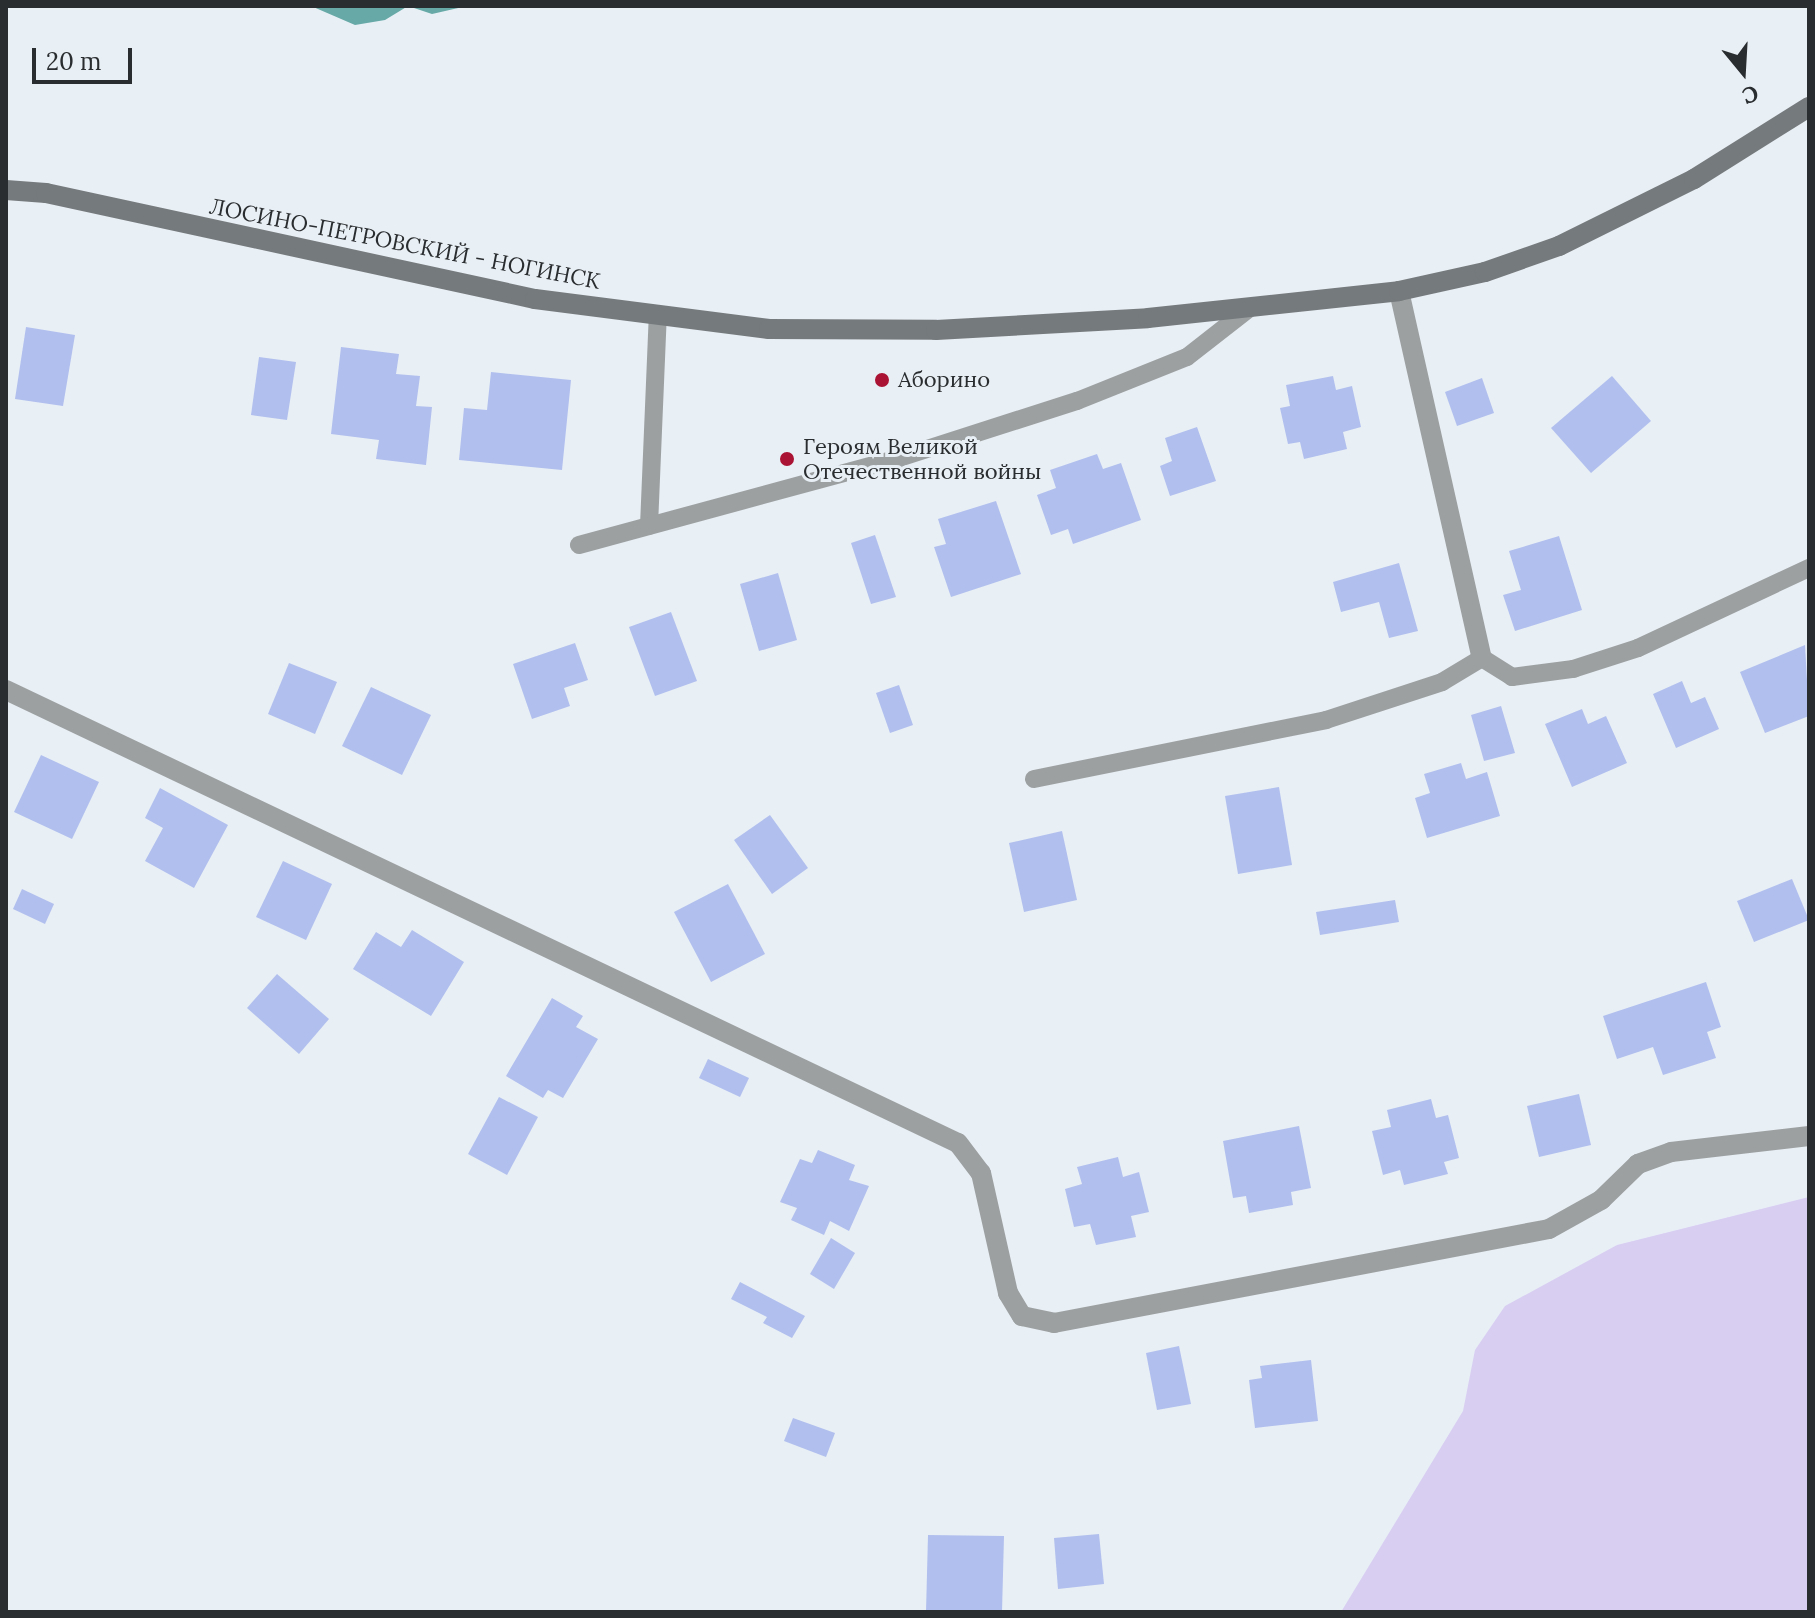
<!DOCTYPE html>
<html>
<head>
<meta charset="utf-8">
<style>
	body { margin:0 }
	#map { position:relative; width:1815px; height:1618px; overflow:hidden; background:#e8eff5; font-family:Lora,serif }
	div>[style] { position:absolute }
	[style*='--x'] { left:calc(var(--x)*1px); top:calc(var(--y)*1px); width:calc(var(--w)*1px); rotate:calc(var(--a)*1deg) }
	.green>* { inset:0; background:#d8cef2 }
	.water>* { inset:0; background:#66a9a6 }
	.building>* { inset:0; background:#b1bfee }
	.lane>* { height:18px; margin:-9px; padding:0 9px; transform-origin:9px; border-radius:9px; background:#9ca0a1 }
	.street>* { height:20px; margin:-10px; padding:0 10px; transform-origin:10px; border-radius:10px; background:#9ca0a1 }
	.secondary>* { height:20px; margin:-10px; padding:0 10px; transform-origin:10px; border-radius:10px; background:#757a7c }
	.dots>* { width:22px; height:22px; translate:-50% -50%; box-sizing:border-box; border:4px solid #e8eff5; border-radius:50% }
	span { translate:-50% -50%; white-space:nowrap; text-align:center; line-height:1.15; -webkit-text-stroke:6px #e8eff5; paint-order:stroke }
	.street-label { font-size:22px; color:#2a2d2f }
	.poi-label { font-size:22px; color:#2a2d2f }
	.left { translate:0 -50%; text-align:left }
	.frame { position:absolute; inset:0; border:8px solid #2a2d2f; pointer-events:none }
	.north { position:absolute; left:1703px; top:32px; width:80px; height:80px; -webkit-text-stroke:6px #e8eff5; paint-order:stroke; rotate:162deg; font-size:22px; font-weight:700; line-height:32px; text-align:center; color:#2a2d2f }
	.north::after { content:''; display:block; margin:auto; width:28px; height:36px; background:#2a2d2f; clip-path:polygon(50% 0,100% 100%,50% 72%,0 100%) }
	.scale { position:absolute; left:32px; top:48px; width:100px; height:36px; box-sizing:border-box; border:4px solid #2a2d2f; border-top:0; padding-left:10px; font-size:24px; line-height:28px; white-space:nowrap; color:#2a2d2f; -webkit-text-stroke:6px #e8eff5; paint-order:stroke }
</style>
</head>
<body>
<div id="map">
	<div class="green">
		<div style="clip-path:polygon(1809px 1197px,1809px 1612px,1341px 1612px,1463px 1411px,1475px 1350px,1505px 1306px,1617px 1245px)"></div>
	</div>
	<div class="water">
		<div style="clip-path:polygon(311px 6px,467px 6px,432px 14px,408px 6px,385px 20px,355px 25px)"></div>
	</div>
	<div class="building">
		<div style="clip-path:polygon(26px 327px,75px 335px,63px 406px,15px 399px)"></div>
		<div style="clip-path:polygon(341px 347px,399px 354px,396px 374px,420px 376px,416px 406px,432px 407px,426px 465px,376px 459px,379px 440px,331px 434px)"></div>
		<div style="clip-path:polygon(259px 357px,296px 362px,287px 420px,251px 415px)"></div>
		<div style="clip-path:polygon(491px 372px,571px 380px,562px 470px,459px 460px,464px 408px,487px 410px)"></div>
		<div style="clip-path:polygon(1333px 376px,1336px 390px,1352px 386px,1361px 427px,1343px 432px,1347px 449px,1304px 459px,1300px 442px,1288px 444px,1280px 408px,1290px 406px,1286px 385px)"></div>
		<div style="clip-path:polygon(1612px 376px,1651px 421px,1591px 473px,1551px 428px)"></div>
		<div style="clip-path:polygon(1482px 378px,1494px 413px,1457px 426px,1445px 392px)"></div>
		<div style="clip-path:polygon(1197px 427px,1216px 481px,1170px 496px,1160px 466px,1172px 461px,1165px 438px)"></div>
		<div style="clip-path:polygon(1097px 454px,1103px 469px,1121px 463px,1141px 520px,1073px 544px,1068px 529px,1051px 535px,1037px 495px,1056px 488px,1050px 470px)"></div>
		<div style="clip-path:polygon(996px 501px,1021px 574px,951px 597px,934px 547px,946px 544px,938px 519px)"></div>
		<div style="clip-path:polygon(875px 535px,896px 597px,871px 604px,851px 543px)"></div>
		<div style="clip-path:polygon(1559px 536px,1582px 610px,1515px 631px,1503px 595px,1521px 590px,1509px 551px)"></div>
		<div style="clip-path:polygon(1399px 563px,1418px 631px,1389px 638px,1379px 602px,1341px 612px,1333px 582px)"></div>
		<div style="clip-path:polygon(778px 573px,797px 640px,759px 651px,740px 584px)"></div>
		<div style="clip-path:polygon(671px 612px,697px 681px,655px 696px,629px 627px)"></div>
		<div style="clip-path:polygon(575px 643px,588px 680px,564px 688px,570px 706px,532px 719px,513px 664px)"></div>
		<div style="clip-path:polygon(1805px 645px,1809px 716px,1765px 733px,1740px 672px)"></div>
		<div style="clip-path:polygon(289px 663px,337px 682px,315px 734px,268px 714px)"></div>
		<div style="clip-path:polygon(1682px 681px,1691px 703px,1705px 697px,1719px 729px,1676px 748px,1653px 694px)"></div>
		<div style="clip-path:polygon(899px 685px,913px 725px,890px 733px,876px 693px)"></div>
		<div style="clip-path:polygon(371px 687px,431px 715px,402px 775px,342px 746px)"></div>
		<div style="clip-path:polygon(1501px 706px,1515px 753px,1484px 761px,1471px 715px)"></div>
		<div style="clip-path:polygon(1582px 709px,1588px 724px,1606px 716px,1627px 763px,1572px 787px,1545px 724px)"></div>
		<div style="clip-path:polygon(41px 755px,99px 782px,72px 839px,14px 812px)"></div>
		<div style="clip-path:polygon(1461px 763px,1466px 779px,1487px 772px,1500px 816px,1427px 838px,1415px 798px,1430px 793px,1424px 774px)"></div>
		<div style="clip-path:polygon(1279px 787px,1292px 865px,1238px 874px,1225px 796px)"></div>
		<div style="clip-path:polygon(160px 788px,228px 825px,194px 888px,145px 861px,163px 828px,145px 818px)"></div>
		<div style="clip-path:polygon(770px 815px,808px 868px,772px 894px,734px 840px)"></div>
		<div style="clip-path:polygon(1062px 831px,1077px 900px,1024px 912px,1009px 843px)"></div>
		<div style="clip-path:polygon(283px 861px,332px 884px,306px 940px,256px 917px)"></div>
		<div style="clip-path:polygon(1792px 879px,1809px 920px,1754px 942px,1737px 901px)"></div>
		<div style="clip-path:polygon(728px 884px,765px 954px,711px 982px,674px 912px)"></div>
		<div style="clip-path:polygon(22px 889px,54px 904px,45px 924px,13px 909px)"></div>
		<div style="clip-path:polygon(1395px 900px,1399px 922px,1320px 935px,1316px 912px)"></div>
		<div style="clip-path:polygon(412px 930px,464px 962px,431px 1016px,353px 969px,376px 932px,401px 947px)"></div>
		<div style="clip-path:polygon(277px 974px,329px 1019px,299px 1054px,247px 1008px)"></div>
		<div style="clip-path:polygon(1706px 982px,1721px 1027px,1707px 1032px,1716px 1058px,1663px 1075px,1653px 1047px,1617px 1059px,1603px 1016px)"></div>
		<div style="clip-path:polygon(552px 998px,583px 1016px,576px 1027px,598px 1039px,563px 1098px,548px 1090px,543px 1098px,506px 1076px)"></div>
		<div style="clip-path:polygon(708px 1059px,749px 1078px,740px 1097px,699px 1078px)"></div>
		<div style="clip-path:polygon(1579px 1094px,1591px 1145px,1539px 1157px,1527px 1106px)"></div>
		<div style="clip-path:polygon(499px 1097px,538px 1117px,507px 1175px,468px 1154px)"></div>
		<div style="clip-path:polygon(1431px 1099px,1436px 1118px,1448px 1115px,1459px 1158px,1444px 1162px,1448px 1174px,1404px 1185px,1400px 1170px,1383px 1175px,1372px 1131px,1391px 1127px,1387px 1110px)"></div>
		<div style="clip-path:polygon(1299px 1126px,1311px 1188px,1291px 1192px,1293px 1205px,1249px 1213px,1246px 1196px,1233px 1198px,1223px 1141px)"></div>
		<div style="clip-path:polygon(818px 1150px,855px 1165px,849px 1180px,869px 1186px,849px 1231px,830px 1221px,824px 1235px,791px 1220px,797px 1208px,780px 1202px,800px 1159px,812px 1163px)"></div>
		<div style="clip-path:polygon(1118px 1157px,1123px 1177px,1139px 1172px,1149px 1212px,1131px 1216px,1136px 1237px,1096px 1245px,1090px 1224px,1074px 1227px,1065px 1189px,1082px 1184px,1077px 1167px)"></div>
		<div style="clip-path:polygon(831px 1238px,855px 1253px,834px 1289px,810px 1274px)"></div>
		<div style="clip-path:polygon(740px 1282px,805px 1316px,792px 1338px,763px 1323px,767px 1317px,731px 1299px)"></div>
		<div style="clip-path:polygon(1179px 1346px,1191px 1404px,1157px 1410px,1146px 1353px)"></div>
		<div style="clip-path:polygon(1311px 1360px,1318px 1421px,1255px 1428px,1249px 1380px,1262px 1378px,1260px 1366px)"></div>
		<div style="clip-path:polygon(793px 1418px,835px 1433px,826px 1457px,784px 1441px)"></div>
		<div style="clip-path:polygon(1099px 1534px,1104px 1584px,1058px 1589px,1054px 1538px)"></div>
		<div style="clip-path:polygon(928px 1535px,1004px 1536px,1002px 1612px,926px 1612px)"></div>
	</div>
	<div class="lane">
		<div style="--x:649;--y:526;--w:211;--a:-87.6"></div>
		<div style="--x:579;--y:545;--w:332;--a:-15.2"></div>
		<div style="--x:899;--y:458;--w:187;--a:-17.8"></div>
		<div style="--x:1077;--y:401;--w:118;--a:-21.8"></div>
		<div style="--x:1187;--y:357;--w:81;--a:-38"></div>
		<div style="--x:1034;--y:779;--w:298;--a:-11.4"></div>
		<div style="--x:1326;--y:720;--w:122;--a:-18.1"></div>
		<div style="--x:1442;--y:682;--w:47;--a:-31"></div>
		<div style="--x:1482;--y:658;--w:36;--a:32"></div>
		<div style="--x:1512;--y:677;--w:62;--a:-7.5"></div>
		<div style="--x:1573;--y:669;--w:68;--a:-17.9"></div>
		<div style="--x:1638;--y:648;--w:189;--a:-25.1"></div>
	</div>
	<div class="street">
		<div style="--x:1399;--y:291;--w:376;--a:77.3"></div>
		<div style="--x:6;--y:690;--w:1054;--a:25.45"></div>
		<div style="--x:958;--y:1143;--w:38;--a:53"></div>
		<div style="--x:981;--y:1173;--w:123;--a:77.3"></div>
		<div style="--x:1008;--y:1293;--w:27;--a:59"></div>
		<div style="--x:1022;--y:1316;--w:33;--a:12"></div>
		<div style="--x:1054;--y:1323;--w:504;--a:-10.75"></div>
		<div style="--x:1549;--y:1229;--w:60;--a:-29.1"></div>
		<div style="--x:1601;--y:1200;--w:52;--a:-44.2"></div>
		<div style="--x:1638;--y:1164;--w:35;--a:-20"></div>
		<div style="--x:1671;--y:1152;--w:139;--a:-6.6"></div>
	</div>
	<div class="secondary">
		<div style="--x:6;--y:190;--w:40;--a:4.3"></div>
		<div style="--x:46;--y:193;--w:500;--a:12.23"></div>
		<div style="--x:535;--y:299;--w:236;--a:7.3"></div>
		<div style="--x:769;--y:329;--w:167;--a:0.3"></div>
		<div style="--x:936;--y:330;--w:212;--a:-3.2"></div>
		<div style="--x:1148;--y:318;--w:252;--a:-6.1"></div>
		<div style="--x:1399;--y:291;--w:88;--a:-12.5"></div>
		<div style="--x:1485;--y:272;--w:78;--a:-19.4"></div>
		<div style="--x:1559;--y:246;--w:151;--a:-26.4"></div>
		<div style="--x:1694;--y:179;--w:136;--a:-32.1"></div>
	</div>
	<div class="dots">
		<div style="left:882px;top:380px;background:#aa1333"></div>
		<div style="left:787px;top:459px;background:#aa1333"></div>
	</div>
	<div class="street-label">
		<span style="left:405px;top:244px;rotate:11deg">ЛОСИНО-ПЕТРОВСКИЙ - НОГИНСК</span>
	</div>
	<div class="poi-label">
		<span class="left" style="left:898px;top:380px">Аборино</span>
		<span class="left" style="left:803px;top:459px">Героям Великой<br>Отечественной войны</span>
	</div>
	<div class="frame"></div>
	<div class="north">С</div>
	<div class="scale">20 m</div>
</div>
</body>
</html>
